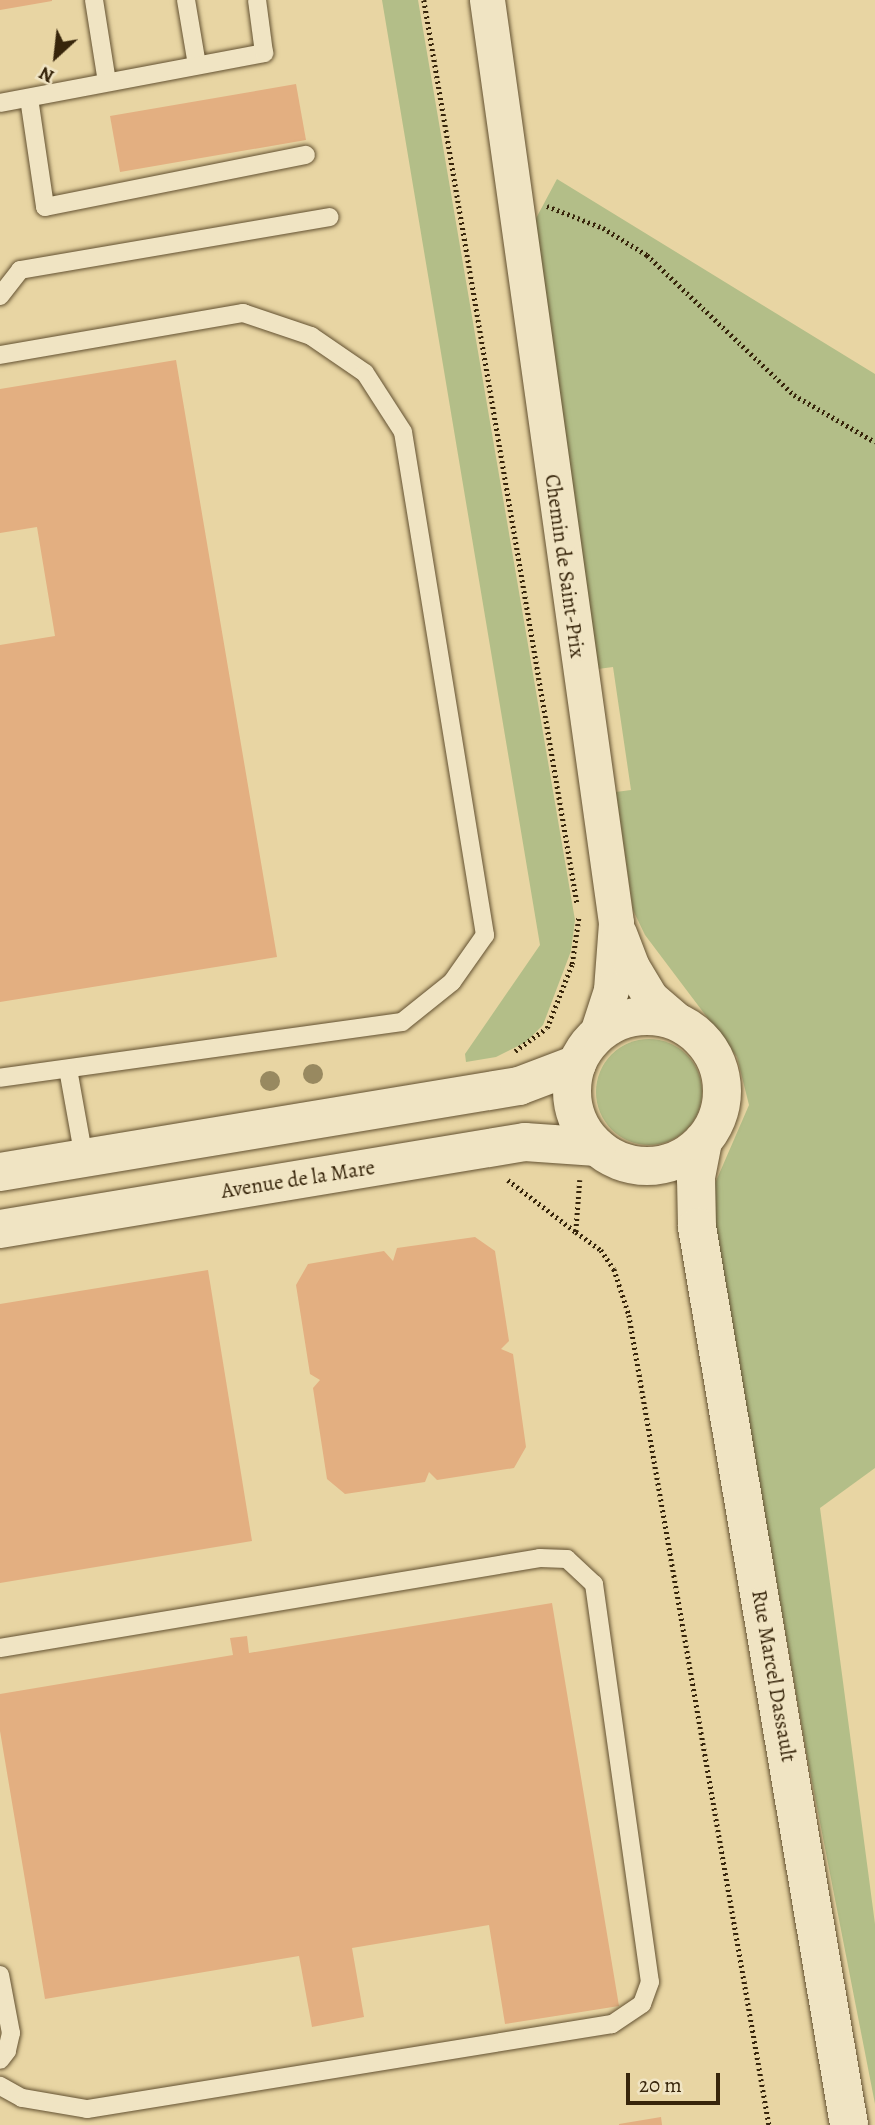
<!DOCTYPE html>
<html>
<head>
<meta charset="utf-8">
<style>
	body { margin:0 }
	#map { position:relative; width:875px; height:2125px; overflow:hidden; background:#e8d5a3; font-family:Alegreya,serif }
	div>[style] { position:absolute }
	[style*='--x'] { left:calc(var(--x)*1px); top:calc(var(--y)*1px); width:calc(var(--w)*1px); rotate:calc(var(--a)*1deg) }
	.green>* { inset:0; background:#b3be88 }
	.round { border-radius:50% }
	.building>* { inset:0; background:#e3af81 }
	.path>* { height:4.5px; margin-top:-2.25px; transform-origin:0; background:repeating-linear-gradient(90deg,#37250b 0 2px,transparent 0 5.5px) }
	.roads { filter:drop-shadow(0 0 2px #635131) drop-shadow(0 0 2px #635131) }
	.lane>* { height:18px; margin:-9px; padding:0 9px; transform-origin:9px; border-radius:9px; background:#f0e4c3 }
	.street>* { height:35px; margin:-17.5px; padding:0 17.5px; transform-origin:17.5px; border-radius:17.5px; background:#f0e4c3 }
	.secondary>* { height:38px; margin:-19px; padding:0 19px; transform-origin:19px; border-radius:19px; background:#f0e4c3 }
	.secondary>.ring { margin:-19px; padding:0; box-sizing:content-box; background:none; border:38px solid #f0e4c3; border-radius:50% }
	.trees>* { width:20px; height:20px; margin:-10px; border-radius:50%; background:#988960 }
	span { translate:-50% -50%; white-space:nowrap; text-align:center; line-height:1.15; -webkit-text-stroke:6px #f0e4c3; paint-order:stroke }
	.street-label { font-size:21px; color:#37250b }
	.north { position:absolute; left:21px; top:21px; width:70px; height:70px; -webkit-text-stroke:5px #f0e4c3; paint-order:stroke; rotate:207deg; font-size:19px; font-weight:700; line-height:28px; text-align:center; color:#37250b }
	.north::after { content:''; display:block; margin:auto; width:24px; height:32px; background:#37250b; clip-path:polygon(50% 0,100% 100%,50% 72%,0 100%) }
	.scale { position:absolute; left:626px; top:2073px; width:94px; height:32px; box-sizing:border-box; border:4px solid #37250b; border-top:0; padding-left:9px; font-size:21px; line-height:24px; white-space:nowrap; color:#37250b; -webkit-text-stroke:5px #f0e4c3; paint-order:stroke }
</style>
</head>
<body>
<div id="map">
	<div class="green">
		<div style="clip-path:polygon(382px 0,418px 0,575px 920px,571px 951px,543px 1025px,526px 1042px,496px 1057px,466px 1062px,465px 1054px,540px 945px)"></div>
		<div style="clip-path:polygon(557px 179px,875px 374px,875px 1468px,820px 1508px,875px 1924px,875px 2104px,808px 1761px,715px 1229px,713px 1188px,749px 1105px,737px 1057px,645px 935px,633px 910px,616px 792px,631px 790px,613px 667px,598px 669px,533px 224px)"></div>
		<div class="round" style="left:596px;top:1039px;width:106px;height:106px"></div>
	</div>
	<div class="building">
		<div style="clip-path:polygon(0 0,52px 0,52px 1px,0 10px)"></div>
		<div style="clip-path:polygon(296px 84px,306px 140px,120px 172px,110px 116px)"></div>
		<div style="clip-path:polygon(176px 360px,277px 957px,0 1002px,0 645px,55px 636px,37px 527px,0 533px,0 389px)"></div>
		<div style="clip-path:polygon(475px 1237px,495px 1251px,509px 1341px,501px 1349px,513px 1354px,526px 1447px,514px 1468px,437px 1480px,429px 1472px,425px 1482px,345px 1494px,327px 1479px,313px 1388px,320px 1380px,310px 1374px,296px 1285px,308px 1264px,384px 1251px,393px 1261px,397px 1248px)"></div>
		<div style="clip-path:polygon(208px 1270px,252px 1541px,0 1583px,0 1304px)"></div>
		<div style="clip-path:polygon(552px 1603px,619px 2006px,505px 2024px,489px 1925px,352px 1948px,364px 2017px,312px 2027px,299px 1956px,45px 1999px,0 1731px,0 1694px,233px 1655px,230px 1638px,247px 1636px,249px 1653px)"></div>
		<div style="clip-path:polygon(661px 2117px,662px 2125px,619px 2125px,619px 2124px)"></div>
	</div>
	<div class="path">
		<div style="--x:424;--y:0;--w:916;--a:80.38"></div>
		<div style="--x:547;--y:206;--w:60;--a:21.4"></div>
		<div style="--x:603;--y:228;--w:52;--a:31.5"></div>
		<div style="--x:647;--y:255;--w:203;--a:43.6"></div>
		<div style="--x:794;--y:395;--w:94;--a:30.1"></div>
		<div style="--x:515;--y:1051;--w:39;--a:-36"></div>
		<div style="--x:547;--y:1028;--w:69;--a:-68.7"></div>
		<div style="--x:572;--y:964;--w:49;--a:-81.9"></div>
		<div style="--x:508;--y:1180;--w:86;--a:37.4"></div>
		<div style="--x:580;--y:1180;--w:52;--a:94.4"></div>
		<div style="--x:576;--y:1232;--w:31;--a:36"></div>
		<div style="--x:601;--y:1250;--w:23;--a:56"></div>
		<div style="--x:614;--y:1269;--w:48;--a:71.9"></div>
		<div style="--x:629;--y:1315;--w:822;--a:80.19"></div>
	</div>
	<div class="roads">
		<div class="lane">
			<div style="--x:94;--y:0;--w:83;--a:81"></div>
			<div style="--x:186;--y:0;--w:66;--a:80.4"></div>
			<div style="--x:29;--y:98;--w:110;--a:81.6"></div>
			<div style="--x:45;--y:207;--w:266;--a:-11.3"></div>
			<div style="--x:0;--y:103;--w:269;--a:-10.7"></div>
			<div style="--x:264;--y:53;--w:53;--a:-97.5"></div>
			<div style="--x:0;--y:296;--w:33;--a:-52"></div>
			<div style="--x:20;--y:270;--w:314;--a:-9.7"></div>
			<div style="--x:0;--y:355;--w:247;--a:-9.8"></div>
			<div style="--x:243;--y:313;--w:72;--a:18.7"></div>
			<div style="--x:311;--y:336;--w:65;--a:34.4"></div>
			<div style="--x:365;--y:373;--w:70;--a:57.2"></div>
			<div style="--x:403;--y:432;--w:510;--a:80.74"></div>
			<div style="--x:485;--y:935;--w:57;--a:125.1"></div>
			<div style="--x:452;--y:982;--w:64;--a:141.3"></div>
			<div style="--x:402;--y:1022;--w:406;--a:172.1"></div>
			<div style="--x:68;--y:1069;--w:90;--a:79.8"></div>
			<div style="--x:0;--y:1648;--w:547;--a:-9.46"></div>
			<div style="--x:540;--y:1558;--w:27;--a:2"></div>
			<div style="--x:567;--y:1559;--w:37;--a:43"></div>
			<div style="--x:594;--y:1584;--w:402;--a:82"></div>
			<div style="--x:650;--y:1982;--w:23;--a:110"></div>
			<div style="--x:642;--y:2004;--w:36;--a:146"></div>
			<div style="--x:612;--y:2024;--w:532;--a:170.8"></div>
			<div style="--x:87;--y:2109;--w:66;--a:-170.4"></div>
			<div style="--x:22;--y:2098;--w:25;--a:-151"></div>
			<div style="--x:0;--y:1975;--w:59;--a:79.3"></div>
			<div style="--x:11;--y:2033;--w:18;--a:103"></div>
			<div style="--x:7;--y:2051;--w:11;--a:128"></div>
		</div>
		<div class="street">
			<div style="--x:487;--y:0;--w:932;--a:82.04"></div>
			<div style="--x:616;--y:923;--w:67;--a:94.3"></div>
			<div style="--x:611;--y:990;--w:48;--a:108.1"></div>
			<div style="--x:619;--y:933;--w:34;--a:69"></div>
			<div style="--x:631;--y:965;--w:37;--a:59"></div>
			<div style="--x:650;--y:997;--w:46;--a:40.6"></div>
		</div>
		<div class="secondary">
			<div class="ring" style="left:572px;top:1016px;width:112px;height:112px"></div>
			<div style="--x:703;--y:1141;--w:38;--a:101"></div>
			<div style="--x:696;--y:1178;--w:49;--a:88.8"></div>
			<div style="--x:697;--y:1227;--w:911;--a:80.39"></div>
			<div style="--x:0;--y:1172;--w:526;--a:-9.41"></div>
			<div style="--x:519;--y:1086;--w:62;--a:-20.8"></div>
			<div style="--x:0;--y:1229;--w:532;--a:-9.41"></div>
			<div style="--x:525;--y:1142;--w:72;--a:4"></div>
		</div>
	</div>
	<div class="trees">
		<div style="left:313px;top:1074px"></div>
		<div style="left:270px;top:1081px"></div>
	</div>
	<div class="street-label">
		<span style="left:565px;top:566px;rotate:82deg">Chemin de Saint-Prix</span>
		<span style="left:298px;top:1179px;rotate:-9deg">Avenue de la Mare</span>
		<span style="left:774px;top:1676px;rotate:80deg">Rue Marcel Dassault</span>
	</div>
	<div class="north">N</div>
	<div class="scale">20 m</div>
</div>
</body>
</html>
